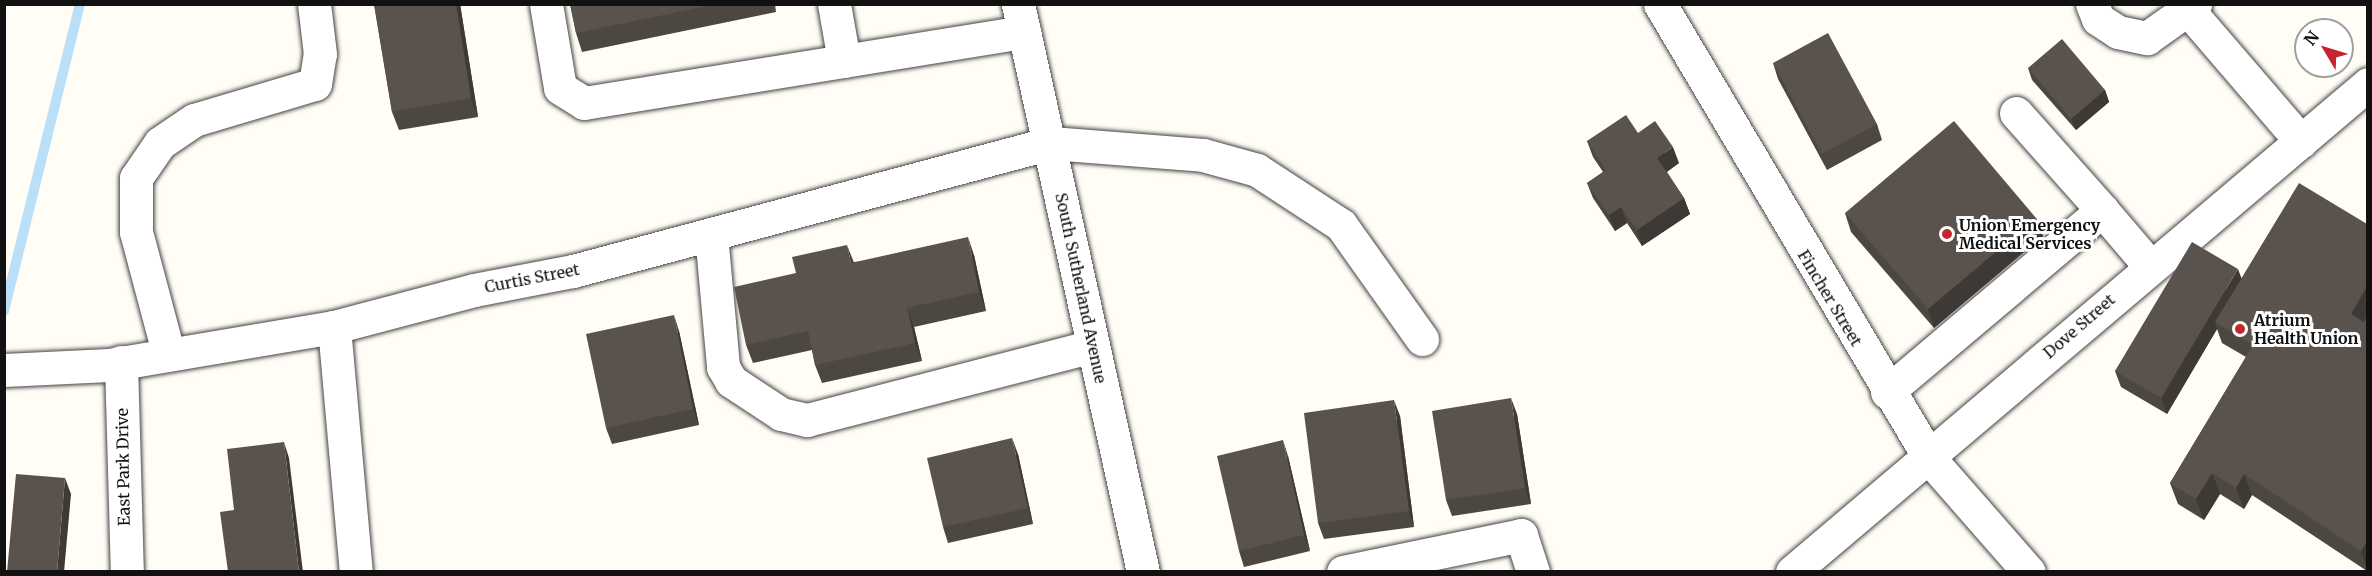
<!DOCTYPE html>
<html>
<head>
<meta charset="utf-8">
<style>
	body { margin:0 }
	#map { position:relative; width:2372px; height:576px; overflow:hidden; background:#fffdf5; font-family:Merriweather,serif }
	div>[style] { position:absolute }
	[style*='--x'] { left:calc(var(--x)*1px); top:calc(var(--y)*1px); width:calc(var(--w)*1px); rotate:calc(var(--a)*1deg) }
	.stream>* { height:10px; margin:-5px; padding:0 5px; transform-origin:5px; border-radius:5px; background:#b9e0f7 }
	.roads { filter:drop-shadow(0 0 2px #444) drop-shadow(0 0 2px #444) }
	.minor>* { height:33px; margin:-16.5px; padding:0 16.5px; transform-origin:16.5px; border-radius:16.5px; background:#fff }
	.wall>* { inset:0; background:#4d4742 }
	.shaded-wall>* { inset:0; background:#3f3936 }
	.building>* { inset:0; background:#5a524d }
	.dots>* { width:16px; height:16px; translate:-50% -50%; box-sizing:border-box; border:3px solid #fff; border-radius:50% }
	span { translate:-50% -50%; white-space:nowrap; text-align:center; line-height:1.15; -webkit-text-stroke:6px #fff; paint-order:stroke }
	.poi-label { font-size:16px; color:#111; font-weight:700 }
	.left { translate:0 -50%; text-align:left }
	.street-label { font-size:16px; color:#111 }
	.frame { position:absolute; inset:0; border:6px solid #111; pointer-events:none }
	.north { position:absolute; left:2294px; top:18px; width:60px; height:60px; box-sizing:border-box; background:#fff; border:2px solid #a0a0a0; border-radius:50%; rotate:308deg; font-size:16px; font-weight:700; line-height:24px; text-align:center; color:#111 }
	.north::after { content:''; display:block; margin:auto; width:21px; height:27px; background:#c4262e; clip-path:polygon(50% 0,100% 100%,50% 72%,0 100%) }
</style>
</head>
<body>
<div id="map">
	<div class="stream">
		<div style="--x:4;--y:311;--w:316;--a:-76.1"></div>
	</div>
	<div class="roads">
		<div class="minor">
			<div style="--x:546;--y:4;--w:85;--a:80.5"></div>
			<div style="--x:560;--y:88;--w:28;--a:32"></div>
			<div style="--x:584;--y:103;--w:446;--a:-9.2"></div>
			<div style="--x:834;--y:4;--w:58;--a:80"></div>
			<div style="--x:1018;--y:4;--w:582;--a:77.59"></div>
			<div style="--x:1660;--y:4;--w:529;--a:59.31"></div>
			<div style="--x:1930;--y:459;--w:150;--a:48.8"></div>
			<div style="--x:2092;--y:4;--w:16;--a:68"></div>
			<div style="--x:2098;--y:19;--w:24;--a:33"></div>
			<div style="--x:2118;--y:32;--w:30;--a:12"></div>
			<div style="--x:2147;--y:38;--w:59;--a:-35.3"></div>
			<div style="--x:2189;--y:11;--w:172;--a:49.3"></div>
			<div style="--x:2016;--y:113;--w:130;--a:48.4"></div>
			<div style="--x:711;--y:234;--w:134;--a:84.8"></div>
			<div style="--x:723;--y:367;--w:16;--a:60"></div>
			<div style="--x:731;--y:381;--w:60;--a:33.4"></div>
			<div style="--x:781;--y:414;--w:27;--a:13"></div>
			<div style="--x:807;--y:420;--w:295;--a:-14.5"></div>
			<div style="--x:334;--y:327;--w:246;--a:84.9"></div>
			<div style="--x:168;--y:352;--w:124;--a:-104.9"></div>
			<div style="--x:136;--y:232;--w:54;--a:-90"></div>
			<div style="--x:136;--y:178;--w:42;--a:-55.6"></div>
			<div style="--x:160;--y:143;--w:41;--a:-34.1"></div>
			<div style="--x:194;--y:120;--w:126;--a:-16.6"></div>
			<div style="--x:315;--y:84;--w:30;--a:-81"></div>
			<div style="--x:320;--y:54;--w:50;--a:-96.8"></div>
			<div style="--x:121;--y:362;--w:210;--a:88.4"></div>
			<div style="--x:4;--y:370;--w:105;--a:-2.7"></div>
			<div style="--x:109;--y:365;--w:228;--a:-9.6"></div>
			<div style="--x:334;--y:327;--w:145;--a:-14.8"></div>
			<div style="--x:474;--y:290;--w:101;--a:-10.9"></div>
			<div style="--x:573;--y:271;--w:495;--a:-15"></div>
			<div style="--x:1051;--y:143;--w:152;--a:4.5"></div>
			<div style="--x:1203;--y:155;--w:56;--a:15.5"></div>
			<div style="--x:1257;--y:170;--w:100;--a:33.2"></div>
			<div style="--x:1341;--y:225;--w:140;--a:54.6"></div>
			<div style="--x:1887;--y:392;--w:282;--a:-40.2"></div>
			<div style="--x:2102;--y:210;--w:72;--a:49.5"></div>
			<div style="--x:1343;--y:572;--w:182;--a:-11.7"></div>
			<div style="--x:1521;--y:535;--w:39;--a:72"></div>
			<div style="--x:1792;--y:572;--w:755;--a:-40.27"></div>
		</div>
	</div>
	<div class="wall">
		<div style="clip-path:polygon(374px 4px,460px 4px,478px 117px,399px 130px,392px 112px)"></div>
		<div style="clip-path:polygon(570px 4px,775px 4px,776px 12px,582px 52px,576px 33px)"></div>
		<div style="clip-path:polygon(1773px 63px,1877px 124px,1882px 140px,1827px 170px,1778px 79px)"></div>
		<div style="clip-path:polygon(2028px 68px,2105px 90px,2109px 102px,2076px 130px,2032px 80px)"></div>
		<div style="clip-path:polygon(1638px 133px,1679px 163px,1667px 172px,1684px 198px,1690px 214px,1642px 246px,1627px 223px,1615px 231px,1593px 198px,1587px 183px,1603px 172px,1593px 157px,1587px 141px)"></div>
		<div style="clip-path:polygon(1845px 213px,2036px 218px,2043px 236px,1934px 328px,1851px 232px)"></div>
		<div style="clip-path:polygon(2367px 224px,2367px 571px,2252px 495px,2244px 509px,2220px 494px,2204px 520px,2178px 504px,2170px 483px,2246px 357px,2222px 343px,2217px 329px,2167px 414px,2121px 387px,2115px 371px,2241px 278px)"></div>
		<div style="clip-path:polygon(974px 255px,986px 311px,914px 327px,922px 361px,822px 383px,815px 365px,812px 350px,753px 363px,746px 345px,853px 262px)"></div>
		<div style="clip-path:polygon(679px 331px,699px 425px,612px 444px,606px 428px)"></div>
		<div style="clip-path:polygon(1517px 414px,1531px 504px,1452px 516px,1446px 500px)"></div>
		<div style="clip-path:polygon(1400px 416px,1414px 527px,1324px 539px,1318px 523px)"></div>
		<div style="clip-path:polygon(1018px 454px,1033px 524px,948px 543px,943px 527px)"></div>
		<div style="clip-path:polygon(1288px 456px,1310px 551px,1244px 567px,1239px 551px)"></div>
	</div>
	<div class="shaded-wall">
		<div style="clip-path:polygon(456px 4px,460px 4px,478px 117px,471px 98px)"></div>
		<div style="clip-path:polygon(2105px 90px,2109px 102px,2076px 130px,2071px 119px)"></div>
		<div style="clip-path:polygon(1673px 147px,1679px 163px,1663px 174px,1657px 158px)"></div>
		<div style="clip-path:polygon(1684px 198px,1690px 214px,1642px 246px,1637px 230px)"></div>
		<div style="clip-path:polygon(1621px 207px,1627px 223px,1615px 231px,1609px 215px)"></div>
		<div style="clip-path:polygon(2036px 218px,2043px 236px,1934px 328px,1928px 309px)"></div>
		<div style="clip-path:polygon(968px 237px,974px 255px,986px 311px,979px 292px)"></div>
		<div style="clip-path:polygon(847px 245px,854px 263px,851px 263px)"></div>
		<div style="clip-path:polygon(2238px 269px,2244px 285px,2215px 322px,2217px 329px,2167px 414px,2161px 398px)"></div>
		<div style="clip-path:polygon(2367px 286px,2367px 320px,2358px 335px,2351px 314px)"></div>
		<div style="clip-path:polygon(907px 308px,914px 327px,922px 361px,915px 343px)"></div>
		<div style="clip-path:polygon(674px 315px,679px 331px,699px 425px,693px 409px)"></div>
		<div style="clip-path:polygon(1511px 398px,1517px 414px,1531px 504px,1525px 488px)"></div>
		<div style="clip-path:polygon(1394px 400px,1400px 416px,1414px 527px,1409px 511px)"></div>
		<div style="clip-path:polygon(1012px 438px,1018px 454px,1033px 524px,1028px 508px)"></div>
		<div style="clip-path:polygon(1283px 440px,1288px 456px,1310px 551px,1304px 535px)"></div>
		<div style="clip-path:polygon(284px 442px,289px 458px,303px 572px,299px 572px)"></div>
		<div style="clip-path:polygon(2212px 473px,2220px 494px,2204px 520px,2196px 499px)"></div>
		<div style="clip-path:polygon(2244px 474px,2252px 495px,2244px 509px,2236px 488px)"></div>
		<div style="clip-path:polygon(65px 478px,71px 494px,64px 572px,57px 572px)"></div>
		<div style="clip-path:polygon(2367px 542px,2367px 569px,2361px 551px)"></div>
	</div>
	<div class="building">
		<div style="clip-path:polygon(374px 4px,456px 4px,471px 98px,392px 112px)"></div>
		<div style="clip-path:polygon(570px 4px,717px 4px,576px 33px)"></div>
		<div style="clip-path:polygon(1828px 33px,1877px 124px,1822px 154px,1773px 63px)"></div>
		<div style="clip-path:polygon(2062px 39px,2105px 90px,2071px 119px,2028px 68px)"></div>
		<div style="clip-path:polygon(1626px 115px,1638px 133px,1655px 121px,1673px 147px,1657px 158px,1684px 198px,1637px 230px,1621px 207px,1609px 215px,1587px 183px,1606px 170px,1587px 141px)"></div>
		<div style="clip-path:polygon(1954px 121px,2036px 218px,1928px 309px,1845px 213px)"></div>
		<div style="clip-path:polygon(2299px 183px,2367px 224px,2367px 286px,2351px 314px,2364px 322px,2367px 315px,2367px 542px,2361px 551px,2244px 474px,2236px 488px,2212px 473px,2196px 499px,2170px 483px,2253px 345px,2215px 322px)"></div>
		<div style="clip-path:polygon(968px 237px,979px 292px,907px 308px,915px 343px,815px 365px,808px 331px,746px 345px,734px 287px,796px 273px,792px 257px,847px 245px,851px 263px)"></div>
		<div style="clip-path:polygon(2192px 242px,2238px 269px,2161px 398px,2115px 371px)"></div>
		<div style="clip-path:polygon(674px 315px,693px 409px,606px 428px,586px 334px)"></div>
		<div style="clip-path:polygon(1511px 398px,1525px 488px,1446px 500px,1432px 411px)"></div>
		<div style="clip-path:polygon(1394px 400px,1409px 511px,1318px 523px,1304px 413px)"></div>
		<div style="clip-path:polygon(1012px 438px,1028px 508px,943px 527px,927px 458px)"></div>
		<div style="clip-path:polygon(1283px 440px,1304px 535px,1239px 551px,1217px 456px)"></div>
		<div style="clip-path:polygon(284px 442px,299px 572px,228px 572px,220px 512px,234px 510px,227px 449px)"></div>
		<div style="clip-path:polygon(16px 474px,65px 478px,57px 572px,7px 572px)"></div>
	</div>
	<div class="dots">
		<div style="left:1947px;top:234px;background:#c4262e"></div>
		<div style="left:2240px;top:329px;background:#c4262e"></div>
	</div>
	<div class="poi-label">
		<span class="left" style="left:1959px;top:234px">Union Emergency<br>Medical Services</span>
		<span class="left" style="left:2254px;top:329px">Atrium<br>Health Union</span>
	</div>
	<div class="street-label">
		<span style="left:532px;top:278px;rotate:-11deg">Curtis Street</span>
		<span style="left:1081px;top:288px;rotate:78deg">South Sutherland Avenue</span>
		<span style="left:1830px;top:298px;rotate:59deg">Fincher Street</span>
		<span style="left:2079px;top:326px;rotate:-41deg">Dove Street</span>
		<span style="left:123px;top:467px;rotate:-91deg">East Park Drive</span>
	</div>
	<div class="frame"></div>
	<div class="north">N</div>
</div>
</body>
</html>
